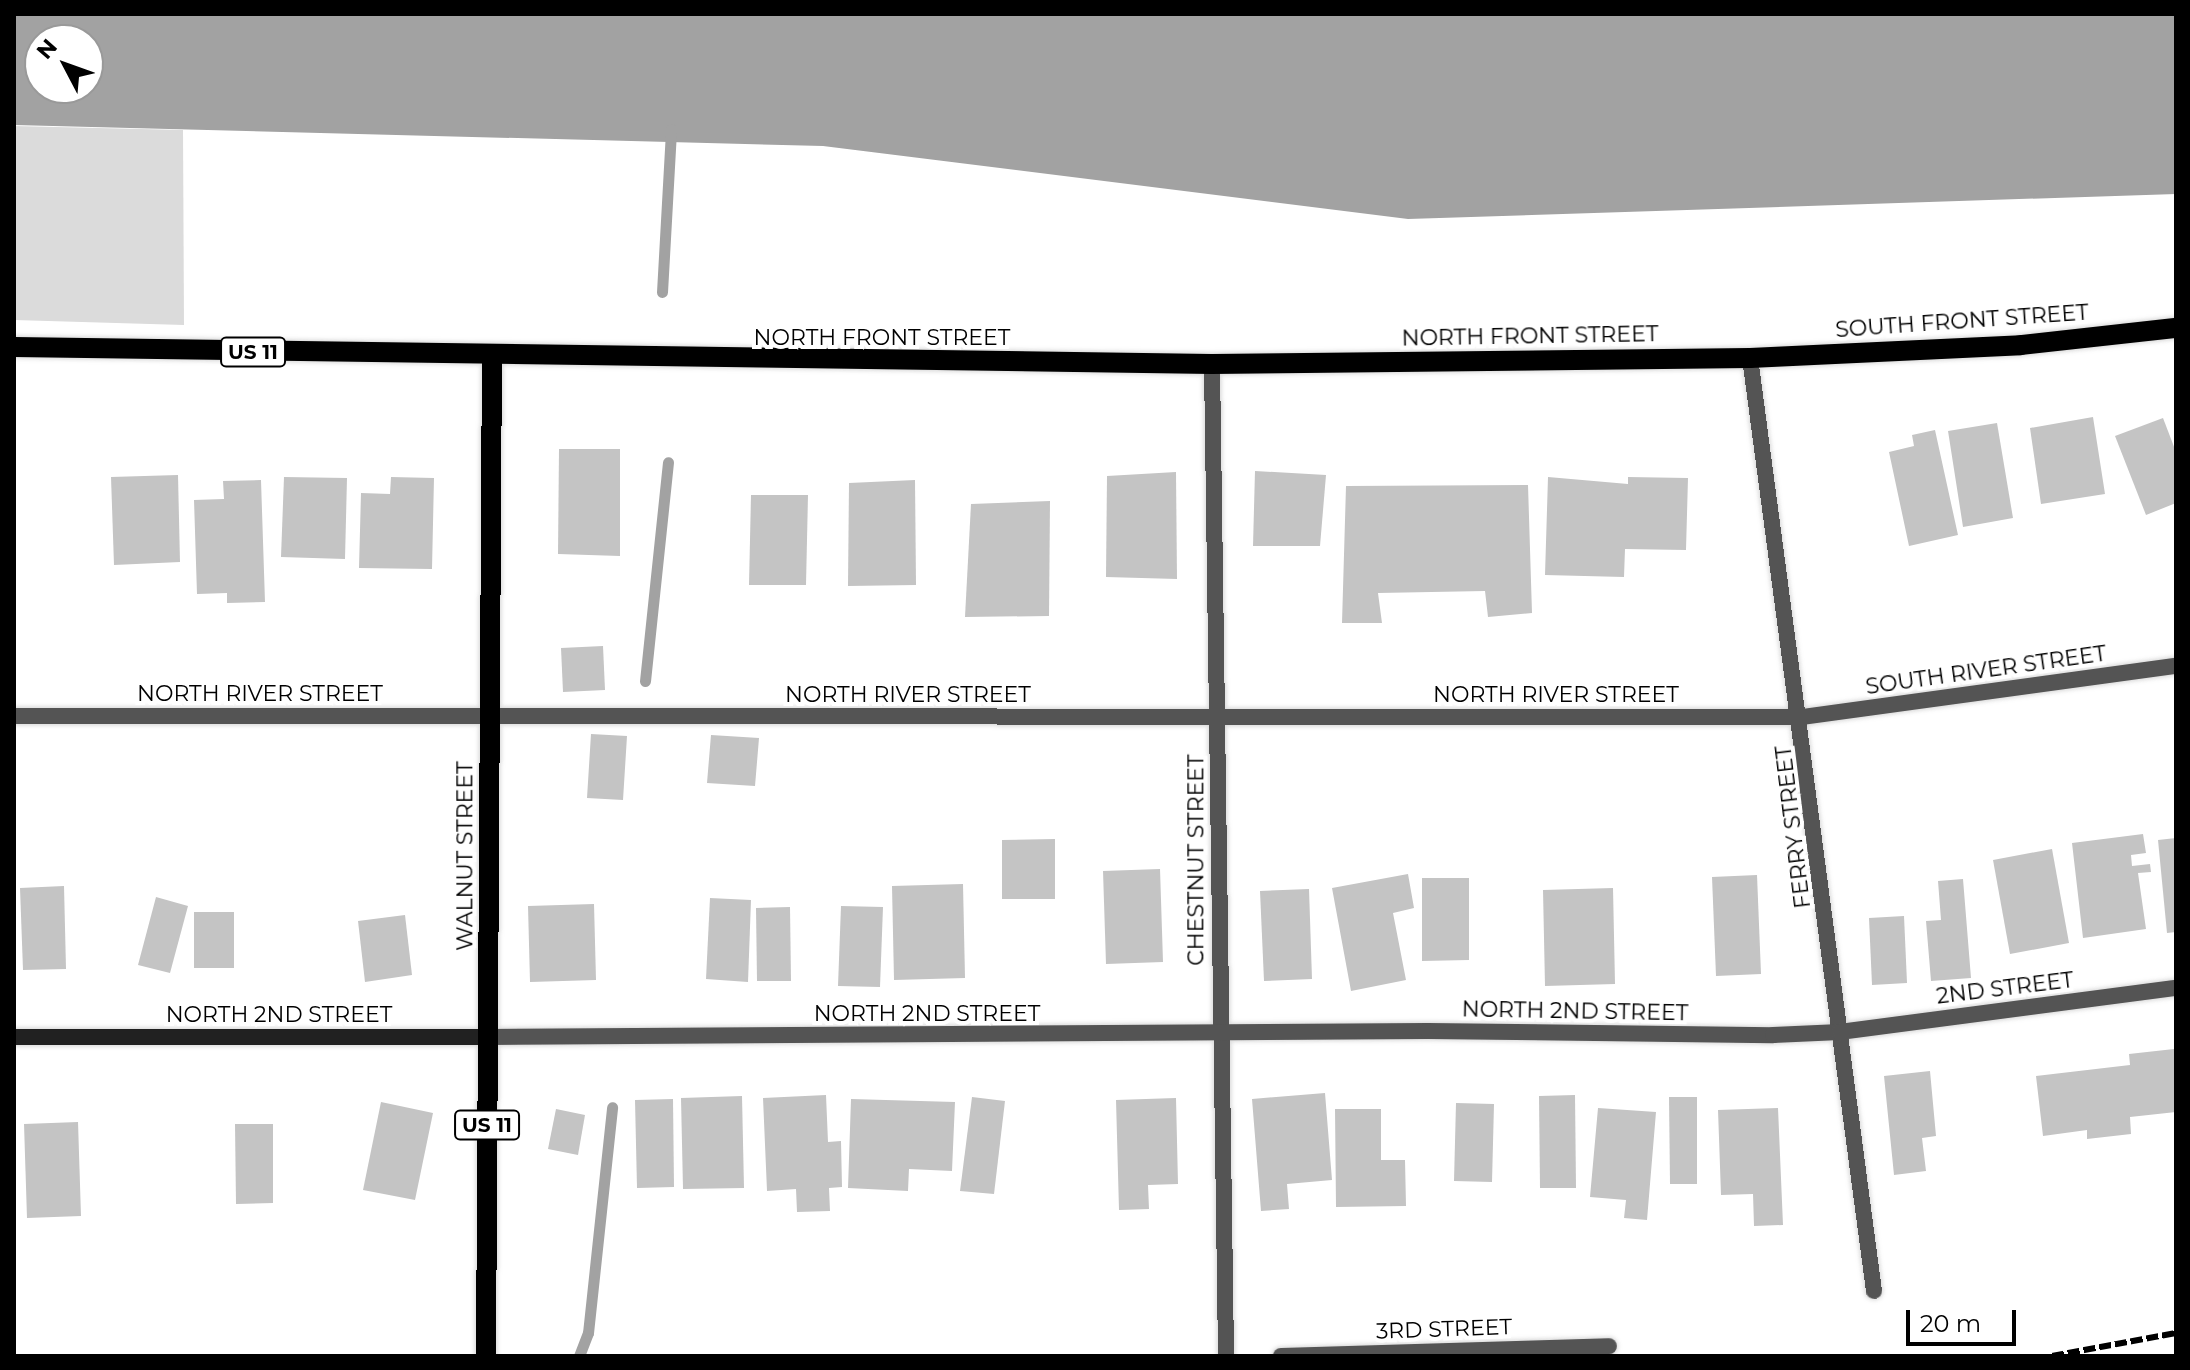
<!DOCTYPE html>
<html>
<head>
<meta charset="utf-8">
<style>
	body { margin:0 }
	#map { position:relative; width:2190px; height:1370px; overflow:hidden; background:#fff; font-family:Montserrat,sans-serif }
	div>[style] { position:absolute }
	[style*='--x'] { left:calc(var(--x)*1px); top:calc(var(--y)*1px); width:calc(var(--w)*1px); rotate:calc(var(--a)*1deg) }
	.green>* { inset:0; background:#dbdbdb }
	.water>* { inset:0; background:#a2a2a2 }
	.stream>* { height:11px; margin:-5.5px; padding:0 5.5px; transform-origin:5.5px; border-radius:5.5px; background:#a2a2a2 }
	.building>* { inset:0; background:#c4c4c4 }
	.roads { filter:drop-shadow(0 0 2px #dbdbdb) drop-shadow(0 0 2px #dbdbdb) }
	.lane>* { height:16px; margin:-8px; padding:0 8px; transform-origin:8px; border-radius:8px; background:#545454 }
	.street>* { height:16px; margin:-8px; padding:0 8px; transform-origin:8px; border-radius:8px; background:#545454 }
	.secondary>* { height:16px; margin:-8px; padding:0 8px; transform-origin:8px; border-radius:8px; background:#212121 }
	.primary>* { height:20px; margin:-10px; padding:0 10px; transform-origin:10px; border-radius:10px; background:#000 }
	.rail>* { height:6px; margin-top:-3px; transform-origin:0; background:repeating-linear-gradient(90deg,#000 0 12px,transparent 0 16px) }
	span { translate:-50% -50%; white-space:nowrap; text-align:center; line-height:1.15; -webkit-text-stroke:8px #fff; paint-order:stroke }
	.shield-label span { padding:2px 6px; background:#fff; border:2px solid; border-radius:6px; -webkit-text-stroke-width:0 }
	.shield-label { font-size:20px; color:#000; font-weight:700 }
	.street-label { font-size:22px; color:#000 }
	.frame { position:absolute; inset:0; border:16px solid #000; pointer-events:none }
	.north { position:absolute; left:24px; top:24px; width:80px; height:80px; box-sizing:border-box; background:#fff; border:2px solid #999; border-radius:50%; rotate:311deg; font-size:22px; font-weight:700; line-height:32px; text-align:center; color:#000 }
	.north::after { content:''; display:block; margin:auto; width:28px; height:36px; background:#000; clip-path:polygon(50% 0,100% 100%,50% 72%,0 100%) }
	.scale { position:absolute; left:1906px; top:1310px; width:110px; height:36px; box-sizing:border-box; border:4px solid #000; border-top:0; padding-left:10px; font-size:24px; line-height:28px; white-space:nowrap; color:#000; -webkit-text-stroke:6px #fff; paint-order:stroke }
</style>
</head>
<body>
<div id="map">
	<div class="green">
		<div style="clip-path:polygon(14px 126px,183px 130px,184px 325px,14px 320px)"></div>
	</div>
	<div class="water">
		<div style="clip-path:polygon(evenodd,14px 14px,2176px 14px,2176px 194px,1408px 219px,823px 146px,14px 125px,14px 14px,40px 40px,88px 40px,88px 88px,40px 88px,40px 40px)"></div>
	</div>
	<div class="stream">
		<div style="--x:662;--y:292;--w:163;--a:-86.8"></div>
		<div style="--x:645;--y:681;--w:220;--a:-84"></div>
		<div style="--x:579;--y:1356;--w:25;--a:-69"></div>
		<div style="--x:588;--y:1333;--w:227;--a:-83.9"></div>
	</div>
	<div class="building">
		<div style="clip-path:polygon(2093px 417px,2105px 494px,2041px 504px,2030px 428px)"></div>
		<div style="clip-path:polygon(2163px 418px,2176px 452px,2176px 503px,2146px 515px,2115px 436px)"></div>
		<div style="clip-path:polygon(1997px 423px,2013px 518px,1963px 527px,1948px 431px)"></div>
		<div style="clip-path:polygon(1935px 430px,1958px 535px,1909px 546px,1889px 452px,1914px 446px,1912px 435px)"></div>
		<div style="clip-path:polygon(559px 449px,620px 449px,620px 556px,558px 554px)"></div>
		<div style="clip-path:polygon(1255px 471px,1326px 475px,1320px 546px,1253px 546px)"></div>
		<div style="clip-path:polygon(1176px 472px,1177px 579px,1106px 577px,1107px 476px)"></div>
		<div style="clip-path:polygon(178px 475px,180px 562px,114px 565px,111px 477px)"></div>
		<div style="clip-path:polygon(284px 477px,347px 478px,345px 559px,281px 557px)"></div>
		<div style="clip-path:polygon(391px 477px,434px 478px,432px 569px,359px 568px,361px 493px,390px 494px)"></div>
		<div style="clip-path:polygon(1548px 477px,1628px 484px,1628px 477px,1688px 478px,1686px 550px,1625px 549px,1624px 577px,1545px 575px)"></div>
		<div style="clip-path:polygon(261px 480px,265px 602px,227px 603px,227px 593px,197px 594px,194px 500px,224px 499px,223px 481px)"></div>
		<div style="clip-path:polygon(915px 480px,916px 585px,848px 586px,849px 483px)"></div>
		<div style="clip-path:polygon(1528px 485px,1532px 613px,1488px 617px,1485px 591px,1378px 593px,1382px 623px,1342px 623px,1346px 486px)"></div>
		<div style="clip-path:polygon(751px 495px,808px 495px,806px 585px,749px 585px)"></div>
		<div style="clip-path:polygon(1050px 501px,1049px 616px,965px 617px,971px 504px)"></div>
		<div style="clip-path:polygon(603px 646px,605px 690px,563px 692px,561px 648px)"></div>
		<div style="clip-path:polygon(591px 734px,627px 736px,623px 800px,587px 798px)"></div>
		<div style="clip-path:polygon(711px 735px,759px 738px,755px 786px,707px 783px)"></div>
		<div style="clip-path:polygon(2143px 834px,2146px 853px,2131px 855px,2132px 866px,2150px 864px,2151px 872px,2138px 873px,2146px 929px,2083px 938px,2072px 843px)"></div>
		<div style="clip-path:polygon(2176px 838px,2176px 932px,2167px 933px,2158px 840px)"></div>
		<div style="clip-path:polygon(1055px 839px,1055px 899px,1002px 899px,1002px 840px)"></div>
		<div style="clip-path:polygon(2052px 849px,2069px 943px,2010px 954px,1993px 860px)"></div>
		<div style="clip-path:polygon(1160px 869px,1163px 962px,1106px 964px,1103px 871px)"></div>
		<div style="clip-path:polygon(1408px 874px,1414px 908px,1393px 913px,1406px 980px,1351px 991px,1332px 888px)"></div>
		<div style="clip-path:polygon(1757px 875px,1761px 974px,1716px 976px,1712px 877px)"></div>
		<div style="clip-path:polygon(1422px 878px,1469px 878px,1469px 960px,1422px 961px)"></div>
		<div style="clip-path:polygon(1963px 879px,1971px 978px,1931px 981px,1926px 921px,1941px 920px,1938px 881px)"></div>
		<div style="clip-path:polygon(963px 884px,965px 978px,894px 980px,892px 886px)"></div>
		<div style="clip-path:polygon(64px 886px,66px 969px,23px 970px,20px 888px)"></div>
		<div style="clip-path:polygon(1613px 888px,1615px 984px,1545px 986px,1543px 890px)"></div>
		<div style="clip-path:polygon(1309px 889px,1312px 979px,1264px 981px,1260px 891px)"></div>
		<div style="clip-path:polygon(156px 897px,188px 906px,170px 973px,138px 965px)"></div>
		<div style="clip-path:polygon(710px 898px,751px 900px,748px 982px,706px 979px)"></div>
		<div style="clip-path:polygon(594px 904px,596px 980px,530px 982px,528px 906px)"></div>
		<div style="clip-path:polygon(841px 906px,883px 907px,880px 987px,838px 986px)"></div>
		<div style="clip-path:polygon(790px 907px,791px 981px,757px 981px,756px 908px)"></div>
		<div style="clip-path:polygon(194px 912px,234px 912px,234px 968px,194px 968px)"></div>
		<div style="clip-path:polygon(405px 915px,412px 975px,365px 982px,358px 921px)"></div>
		<div style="clip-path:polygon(1904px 916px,1907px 983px,1872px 985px,1869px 918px)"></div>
		<div style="clip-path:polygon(2174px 1049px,2176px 1112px,2130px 1117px,2131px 1134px,2087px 1139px,2087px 1130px,2043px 1136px,2036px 1076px,2130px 1065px,2129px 1054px)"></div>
		<div style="clip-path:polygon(1930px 1071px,1936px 1136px,1922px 1138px,1926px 1171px,1894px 1175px,1884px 1076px)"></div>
		<div style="clip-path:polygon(1325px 1093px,1332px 1180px,1287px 1184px,1289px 1209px,1261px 1211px,1252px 1099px)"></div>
		<div style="clip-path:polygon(826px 1095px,828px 1142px,841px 1141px,842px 1187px,829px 1188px,830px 1211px,797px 1212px,796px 1189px,767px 1191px,763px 1098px)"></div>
		<div style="clip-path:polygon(1575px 1095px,1576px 1188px,1540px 1188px,1539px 1096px)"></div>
		<div style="clip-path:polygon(742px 1096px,744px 1188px,683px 1189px,681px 1098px)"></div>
		<div style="clip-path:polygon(972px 1097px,1005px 1101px,994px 1194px,960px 1191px)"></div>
		<div style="clip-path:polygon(1669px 1097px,1697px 1097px,1697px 1184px,1670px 1184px)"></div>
		<div style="clip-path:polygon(1176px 1098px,1178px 1184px,1148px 1185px,1149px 1209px,1119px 1210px,1116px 1100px)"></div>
		<div style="clip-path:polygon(673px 1099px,674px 1187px,637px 1188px,635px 1100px)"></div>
		<div style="clip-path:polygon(851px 1099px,955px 1102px,952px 1171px,909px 1169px,908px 1191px,848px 1188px)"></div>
		<div style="clip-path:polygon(381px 1102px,433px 1113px,415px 1200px,363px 1190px)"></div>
		<div style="clip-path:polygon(1456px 1103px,1494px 1104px,1492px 1182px,1454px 1181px)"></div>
		<div style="clip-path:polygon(1598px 1108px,1656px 1112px,1647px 1220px,1624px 1218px,1626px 1200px,1590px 1197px)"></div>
		<div style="clip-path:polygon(1778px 1108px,1783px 1225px,1754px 1226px,1753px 1194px,1721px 1195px,1718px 1110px)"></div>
		<div style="clip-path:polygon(556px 1109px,585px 1115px,578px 1155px,548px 1149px)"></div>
		<div style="clip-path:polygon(1335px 1109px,1381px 1109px,1381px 1160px,1405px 1160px,1406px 1206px,1336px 1207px)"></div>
		<div style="clip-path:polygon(78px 1122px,81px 1216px,27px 1218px,24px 1124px)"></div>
		<div style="clip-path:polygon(235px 1124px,273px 1124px,273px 1203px,236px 1204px)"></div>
	</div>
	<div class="roads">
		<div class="lane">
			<div style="--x:14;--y:716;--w:1788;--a:0.03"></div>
			<div style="--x:1802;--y:717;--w:377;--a:-7.8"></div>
			<div style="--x:1281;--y:1356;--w:328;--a:-1.7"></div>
		</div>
		<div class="street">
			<div style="--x:1750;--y:358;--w:941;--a:82.43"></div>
			<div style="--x:1212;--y:364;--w:992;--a:89.19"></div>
			<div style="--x:488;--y:1037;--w:940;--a:-0.37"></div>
			<div style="--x:1428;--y:1031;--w:345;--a:0.7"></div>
			<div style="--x:1773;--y:1035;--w:67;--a:-2.6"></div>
			<div style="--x:1840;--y:1032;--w:339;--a:-7.5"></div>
		</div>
		<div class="secondary">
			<div style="--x:14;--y:1037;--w:474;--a:0"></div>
		</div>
		<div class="primary">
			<div style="--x:14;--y:347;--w:1198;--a:0.81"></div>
			<div style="--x:1212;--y:364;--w:538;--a:-0.64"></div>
			<div style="--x:1750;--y:358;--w:271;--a:-2.7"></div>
			<div style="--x:2021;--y:345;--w:156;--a:-6.3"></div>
			<div style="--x:486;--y:1356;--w:1000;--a:-89.66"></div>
		</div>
	</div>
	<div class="rail">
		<div style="--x:2052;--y:1356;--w:126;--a:-10.5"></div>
	</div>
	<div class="shield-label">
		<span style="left:253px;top:352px">US 11</span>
		<span style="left:487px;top:1125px">US 11</span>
	</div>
	<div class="street-label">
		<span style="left:1962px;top:321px;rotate:-4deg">SOUTH FRONT STREET</span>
		<span style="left:1530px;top:336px;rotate:-1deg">NORTH FRONT STREET</span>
		<span style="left:882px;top:338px">NORTH FRONT STREET</span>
		<span style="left:1986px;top:670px;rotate:-8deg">SOUTH RIVER STREET</span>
		<span style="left:260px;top:694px">NORTH RIVER STREET</span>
		<span style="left:908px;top:695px">NORTH RIVER STREET</span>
		<span style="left:1556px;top:695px">NORTH RIVER STREET</span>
		<span style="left:1793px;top:827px;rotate:-97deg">FERRY STREET</span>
		<span style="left:465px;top:856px;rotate:-90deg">WALNUT STREET</span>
		<span style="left:1196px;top:860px;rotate:-90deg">CHESTNUT STREET</span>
		<span style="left:2005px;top:988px;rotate:-7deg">2ND STREET</span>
		<span style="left:1575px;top:1011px;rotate:1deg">NORTH 2ND STREET</span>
		<span style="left:927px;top:1014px">NORTH 2ND STREET</span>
		<span style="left:279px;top:1015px">NORTH 2ND STREET</span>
		<span style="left:1444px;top:1329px;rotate:-2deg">3RD STREET</span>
	</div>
	<div class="frame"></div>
	<div class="north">N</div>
	<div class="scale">20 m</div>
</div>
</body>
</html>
